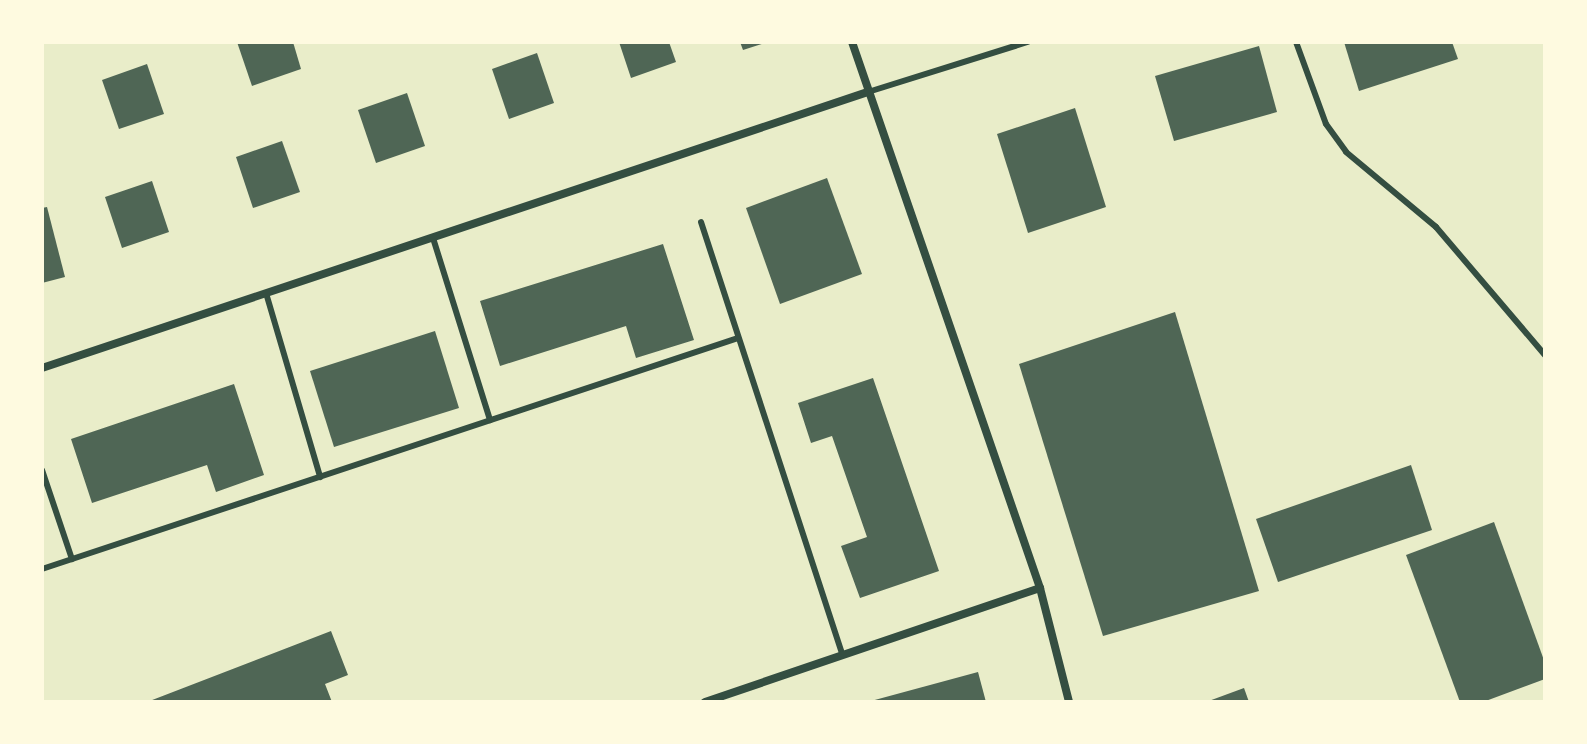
<!DOCTYPE html>
<html>
<head>
<meta charset="utf-8">
<style>
	body { margin:0 }
	#map { position:relative; width:1587px; height:744px; overflow:hidden; background:#e9edc9; font-family:"PT Sans",sans-serif }
	div>[style] { position:absolute }
	[style*='--x'] { left:calc(var(--x)*1px); top:calc(var(--y)*1px); width:calc(var(--w)*1px); rotate:calc(var(--a)*1deg) }
	.building>* { inset:0; background:#4f6655 }
	.service>* { height:6px; margin:-3px; padding:0 3px; transform-origin:3px; border-radius:3px; background:#344e41 }
	.minor>* { height:8px; margin:-4px; padding:0 4px; transform-origin:4px; border-radius:4px; background:#344e41 }
	span { translate:-50% -50%; white-space:nowrap; text-align:center; line-height:1.15; -webkit-text-stroke:7px #fefae0; paint-order:stroke }
	.frame { position:absolute; inset:0; border:44px solid #fefae0; pointer-events:none }
</style>
</head>
<body>
<div id="map">
	<div class="building">
		<div style="clip-path:polygon(237px 42px,293px 42px,301px 69px,252px 86px)"></div>
		<div style="clip-path:polygon(619px 42px,669px 42px,676px 62px,631px 78px)"></div>
		<div style="clip-path:polygon(740px 42px,765px 42px,765px 43px,743px 50px)"></div>
		<div style="clip-path:polygon(1344px 42px,1452px 42px,1458px 59px,1359px 91px)"></div>
		<div style="clip-path:polygon(1259px 46px,1277px 112px,1174px 141px,1155px 76px)"></div>
		<div style="clip-path:polygon(537px 53px,554px 103px,509px 119px,492px 69px)"></div>
		<div style="clip-path:polygon(147px 64px,164px 114px,119px 129px,102px 80px)"></div>
		<div style="clip-path:polygon(407px 93px,425px 146px,376px 163px,358px 110px)"></div>
		<div style="clip-path:polygon(1075px 108px,1106px 207px,1028px 233px,997px 134px)"></div>
		<div style="clip-path:polygon(282px 141px,300px 192px,253px 208px,236px 157px)"></div>
		<div style="clip-path:polygon(827px 178px,862px 274px,780px 304px,746px 208px)"></div>
		<div style="clip-path:polygon(152px 181px,169px 232px,122px 248px,105px 197px)"></div>
		<div style="clip-path:polygon(47px 207px,65px 277px,42px 283px,42px 208px)"></div>
		<div style="clip-path:polygon(663px 244px,694px 340px,636px 358px,626px 326px,500px 366px,480px 301px)"></div>
		<div style="clip-path:polygon(1175px 312px,1259px 591px,1103px 636px,1019px 364px)"></div>
		<div style="clip-path:polygon(435px 331px,459px 408px,334px 447px,310px 371px)"></div>
		<div style="clip-path:polygon(873px 378px,939px 571px,860px 598px,841px 546px,867px 537px,832px 436px,811px 443px,798px 403px)"></div>
		<div style="clip-path:polygon(234px 384px,264px 475px,216px 492px,207px 465px,92px 503px,71px 439px)"></div>
		<div style="clip-path:polygon(1411px 465px,1432px 530px,1278px 582px,1256px 519px)"></div>
		<div style="clip-path:polygon(1494px 522px,1545px 663px,1545px 679px,1483px 702px,1460px 702px,1406px 555px)"></div>
		<div style="clip-path:polygon(331px 631px,348px 675px,325px 684px,332px 702px,147px 702px)"></div>
		<div style="clip-path:polygon(978px 672px,986px 702px,871px 702px,871px 701px)"></div>
		<div style="clip-path:polygon(1244px 688px,1249px 702px,1206px 702px)"></div>
	</div>
	<div class="service">
		<div style="--x:1296;--y:42;--w:87;--a:69.9"></div>
		<div style="--x:1326;--y:124;--w:34;--a:54"></div>
		<div style="--x:1346;--y:152;--w:117;--a:39.8"></div>
		<div style="--x:1436;--y:227;--w:168;--a:49.6"></div>
		<div style="--x:868;--y:92;--w:168;--a:-17.4"></div>
		<div style="--x:701;--y:222;--w:453;--a:71.9"></div>
		<div style="--x:433;--y:238;--w:191;--a:72.6"></div>
		<div style="--x:266;--y:293;--w:192;--a:73.6"></div>
		<div style="--x:42;--y:470;--w:94;--a:71.4"></div>
		<div style="--x:42;--y:569;--w:733;--a:-18.36"></div>
	</div>
	<div class="minor">
		<div style="--x:852;--y:42;--w:577;--a:71"></div>
		<div style="--x:1040;--y:588;--w:118;--a:75.7"></div>
		<div style="--x:42;--y:368;--w:871;--a:-18.48"></div>
		<div style="--x:705;--y:702;--w:354;--a:-18.8"></div>
	</div>
	<div class="frame"></div>
</div>
</body>
</html>
